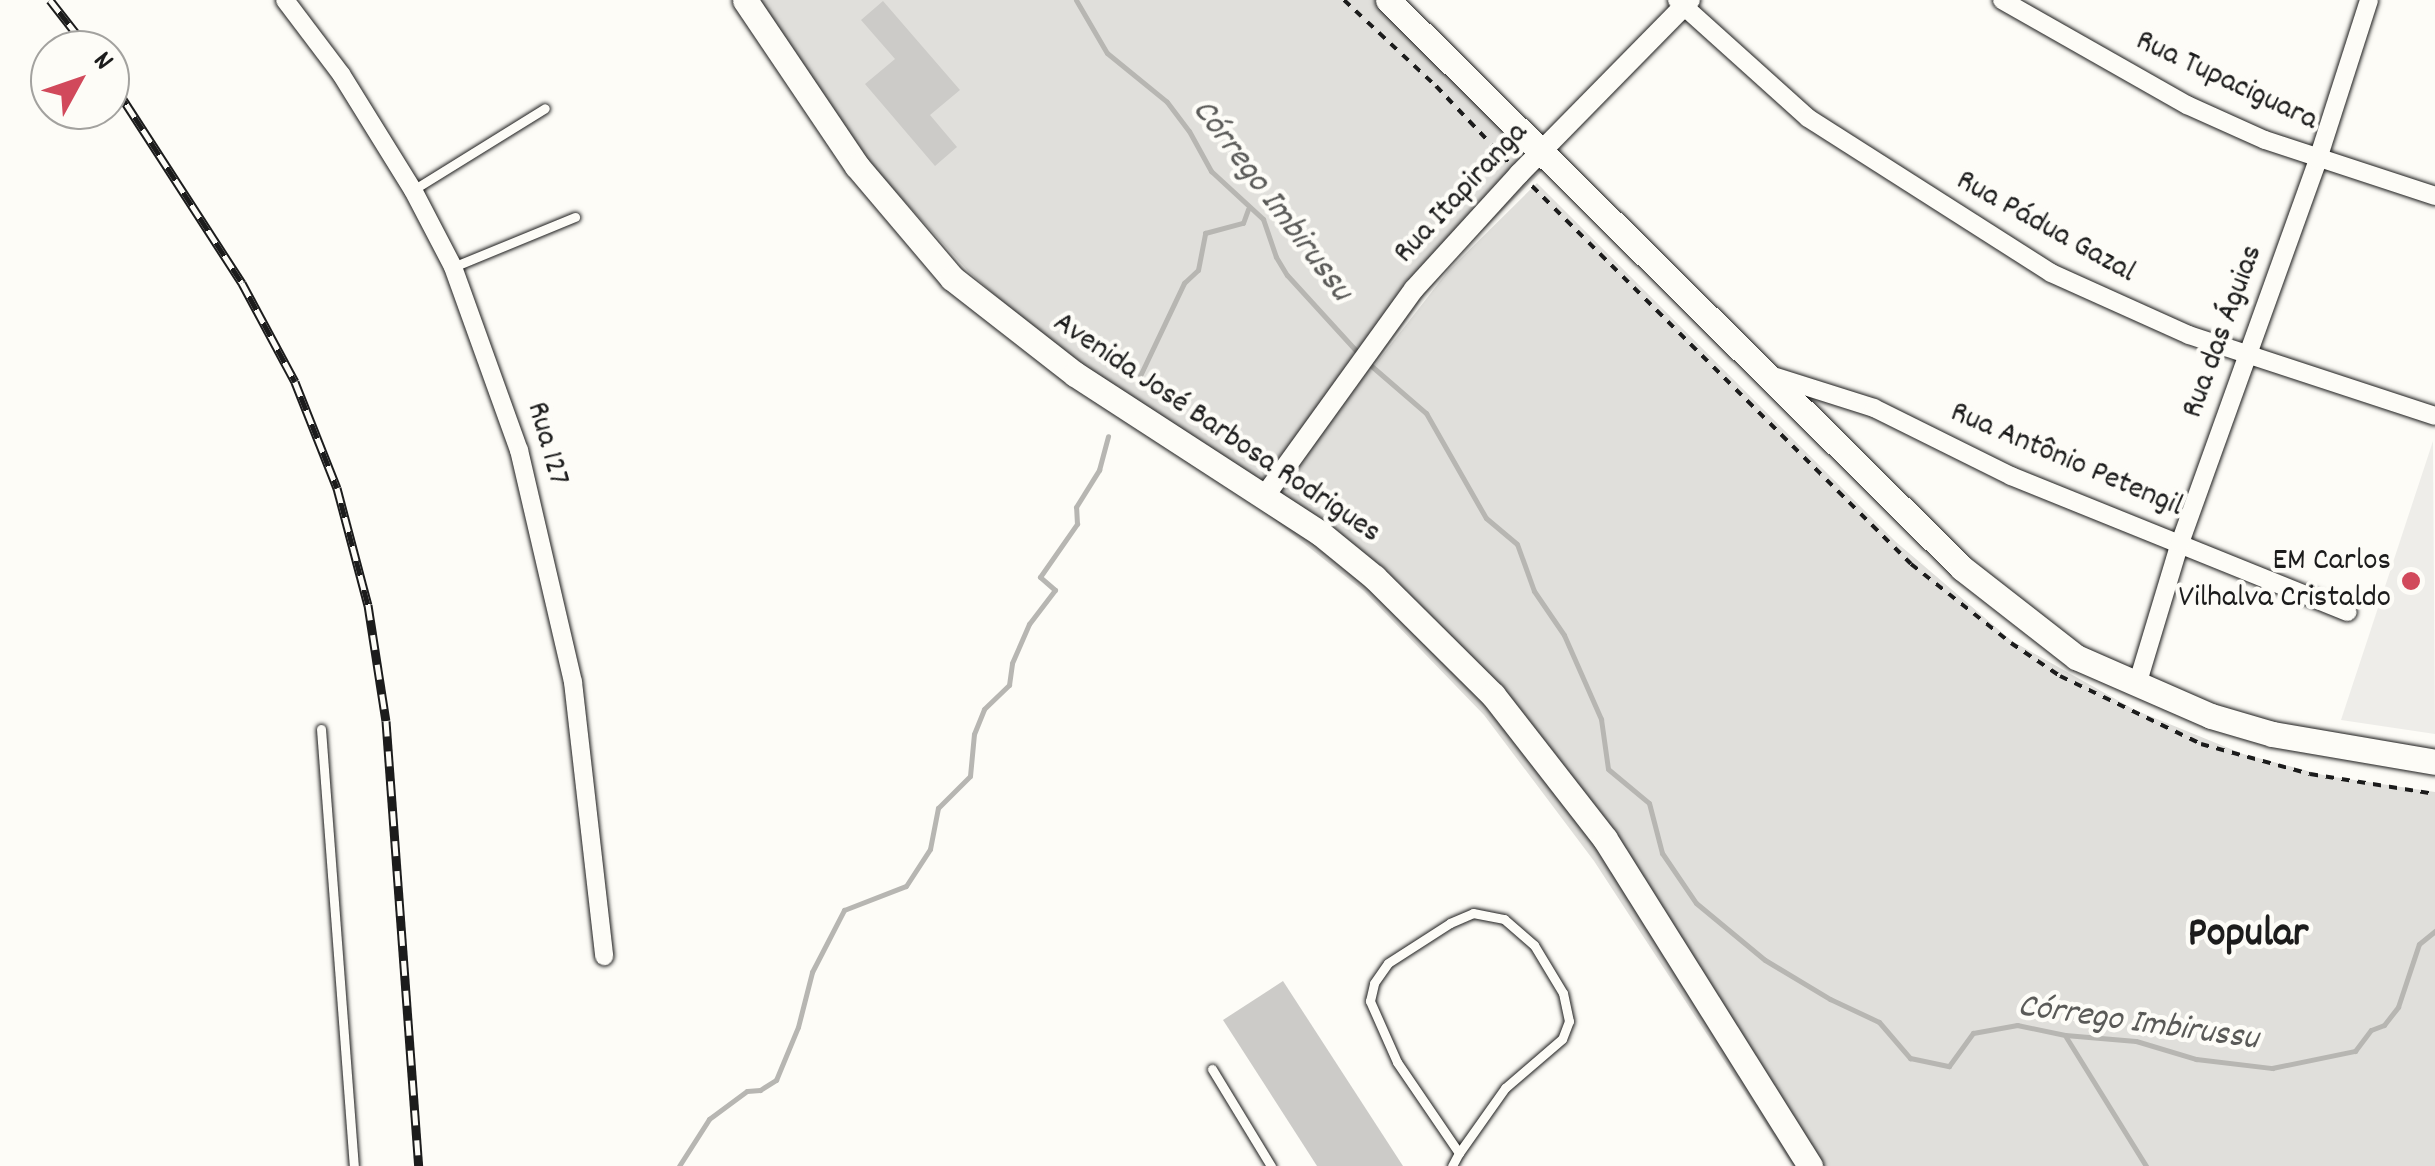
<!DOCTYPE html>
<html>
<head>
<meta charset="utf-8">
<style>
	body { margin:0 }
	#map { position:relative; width:2435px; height:1166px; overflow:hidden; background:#fdfcf7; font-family:Dekko,sans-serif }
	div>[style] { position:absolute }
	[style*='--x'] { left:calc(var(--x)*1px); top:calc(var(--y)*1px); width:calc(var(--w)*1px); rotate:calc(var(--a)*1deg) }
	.built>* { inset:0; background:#eeede9 }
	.green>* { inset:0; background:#e0dfdb }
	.stream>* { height:5px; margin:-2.5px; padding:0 2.5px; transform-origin:2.5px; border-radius:2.5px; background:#b7b6b2 }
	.building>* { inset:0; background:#cccbc8 }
	.path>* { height:4px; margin-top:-2px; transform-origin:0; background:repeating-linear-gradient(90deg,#1c1c1c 0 8px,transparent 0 16px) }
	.roads { filter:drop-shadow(0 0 2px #1c1c1c) drop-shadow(0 0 2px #1c1c1c) }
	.service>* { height:9px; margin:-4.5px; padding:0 4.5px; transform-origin:4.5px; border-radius:4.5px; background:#fdfcf7 }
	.minor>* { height:18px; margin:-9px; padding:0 9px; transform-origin:9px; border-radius:9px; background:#fdfcf7 }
	.tertiary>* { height:20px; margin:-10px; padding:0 10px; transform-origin:10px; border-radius:10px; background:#fdfcf7 }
	.secondary>* { height:25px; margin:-12.5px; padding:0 12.5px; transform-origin:12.5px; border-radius:12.5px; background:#fdfcf7 }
	.rail>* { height:9px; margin-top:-4.5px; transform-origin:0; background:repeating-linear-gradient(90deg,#fdfcf7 0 15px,#1c1c1c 0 30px); box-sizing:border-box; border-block:2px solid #1c1c1c }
	.dots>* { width:28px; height:28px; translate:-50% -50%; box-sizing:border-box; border:5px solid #fdfcf7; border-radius:50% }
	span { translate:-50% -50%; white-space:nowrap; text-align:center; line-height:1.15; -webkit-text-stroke:9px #fdfcf7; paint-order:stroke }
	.street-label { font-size:32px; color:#1c1c1c }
	.poi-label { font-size:32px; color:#1c1c1c }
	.right { translate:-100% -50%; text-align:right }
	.water-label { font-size:35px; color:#5a5a58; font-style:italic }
	.district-label { font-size:42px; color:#1c1c1c; font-weight:700 }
	.north { position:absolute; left:30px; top:30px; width:100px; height:100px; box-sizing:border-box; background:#fdfcf7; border:2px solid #a3a29f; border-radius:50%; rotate:50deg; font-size:28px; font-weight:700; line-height:40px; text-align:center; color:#1c1c1c }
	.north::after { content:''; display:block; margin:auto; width:35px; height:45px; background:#d1495b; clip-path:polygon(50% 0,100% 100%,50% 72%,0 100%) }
</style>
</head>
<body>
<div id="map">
	<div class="built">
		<div style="clip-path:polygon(2433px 441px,2435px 734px,2341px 720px)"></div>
	</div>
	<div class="green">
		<div style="clip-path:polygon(760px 0,1384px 0,1548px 165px,1459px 254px,1424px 296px,1367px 375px,1448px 271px,1537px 183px,1896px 542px,2012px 641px,2135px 710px,2243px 754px,2327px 776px,2435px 792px,2435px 1166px,1793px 1166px,1594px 861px,1484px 715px,1364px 591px,1023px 320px,968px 271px,868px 161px)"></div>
	</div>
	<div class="stream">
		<div style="--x:1076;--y:0;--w:61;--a:59.7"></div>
		<div style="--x:1107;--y:53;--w:77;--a:39.2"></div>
		<div style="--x:1167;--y:102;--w:36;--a:53"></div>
		<div style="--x:1189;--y:131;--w:46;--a:61.2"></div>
		<div style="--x:1211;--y:171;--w:71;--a:42.7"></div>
		<div style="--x:1263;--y:219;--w:40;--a:71.1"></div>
		<div style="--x:1276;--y:257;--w:21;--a:59"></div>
		<div style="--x:1287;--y:275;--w:108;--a:47.6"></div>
		<div style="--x:1368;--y:363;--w:77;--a:40.8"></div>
		<div style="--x:1426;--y:413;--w:121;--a:60.3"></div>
		<div style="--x:1486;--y:518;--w:40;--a:40"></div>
		<div style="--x:1517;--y:544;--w:50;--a:70.1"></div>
		<div style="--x:1534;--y:591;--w:53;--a:55.7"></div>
		<div style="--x:1564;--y:635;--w:92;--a:66.2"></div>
		<div style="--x:1601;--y:719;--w:50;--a:82"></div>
		<div style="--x:1608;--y:769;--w:53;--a:39.7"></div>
		<div style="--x:1649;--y:803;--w:52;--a:75.4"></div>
		<div style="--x:1662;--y:853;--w:60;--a:55.8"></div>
		<div style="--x:1696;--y:903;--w:89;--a:39.6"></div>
		<div style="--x:1765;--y:960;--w:76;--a:31"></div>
		<div style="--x:1830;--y:999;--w:54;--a:25.1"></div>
		<div style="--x:1879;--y:1022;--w:48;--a:49.3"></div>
		<div style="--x:1910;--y:1058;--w:40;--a:12"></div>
		<div style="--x:1949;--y:1066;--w:41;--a:-54"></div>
		<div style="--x:1973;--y:1033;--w:45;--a:-10.3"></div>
		<div style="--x:2017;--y:1025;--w:49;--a:11.8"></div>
		<div style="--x:2065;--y:1035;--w:71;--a:4.8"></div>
		<div style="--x:2136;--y:1041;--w:63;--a:16.7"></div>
		<div style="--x:2196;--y:1059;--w:77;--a:6.8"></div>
		<div style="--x:2272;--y:1068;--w:85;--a:-11.6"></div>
		<div style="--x:2355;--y:1051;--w:26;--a:-53"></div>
		<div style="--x:2371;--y:1030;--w:14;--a:-21"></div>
		<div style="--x:2384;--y:1025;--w:23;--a:-52"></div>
		<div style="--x:2398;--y:1007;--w:66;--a:-71.6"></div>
		<div style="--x:2419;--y:944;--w:21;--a:-39"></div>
		<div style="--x:1137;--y:382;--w:110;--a:-64.6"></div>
		<div style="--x:1184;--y:283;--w:19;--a:-43"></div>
		<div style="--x:1198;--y:270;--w:38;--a:-79"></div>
		<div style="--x:1205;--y:233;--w:39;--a:-15"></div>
		<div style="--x:1243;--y:223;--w:15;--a:-70"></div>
		<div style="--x:2066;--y:1037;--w:152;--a:58.2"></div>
		<div style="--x:679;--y:1166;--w:56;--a:-57.4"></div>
		<div style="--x:709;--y:1119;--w:47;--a:-36.4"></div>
		<div style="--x:747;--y:1091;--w:13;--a:-4"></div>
		<div style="--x:760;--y:1090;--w:19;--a:-32"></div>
		<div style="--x:776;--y:1080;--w:57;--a:-67.5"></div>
		<div style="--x:798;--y:1027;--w:57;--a:-75.7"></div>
		<div style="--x:812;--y:972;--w:70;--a:-62.7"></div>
		<div style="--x:844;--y:910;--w:66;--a:-21.2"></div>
		<div style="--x:906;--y:886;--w:44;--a:-57"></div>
		<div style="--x:930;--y:849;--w:42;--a:-79"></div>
		<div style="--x:938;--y:808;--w:45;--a:-45"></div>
		<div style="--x:970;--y:776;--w:42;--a:-84.6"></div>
		<div style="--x:974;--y:734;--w:27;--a:-68"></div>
		<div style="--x:984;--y:709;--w:35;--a:-44"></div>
		<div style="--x:1009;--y:685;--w:22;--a:-82"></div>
		<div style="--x:1012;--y:663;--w:43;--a:-66.4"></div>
		<div style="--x:1029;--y:624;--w:43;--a:-52.6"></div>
		<div style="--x:1055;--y:590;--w:20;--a:-139"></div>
		<div style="--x:1040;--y:577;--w:65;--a:-55.1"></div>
		<div style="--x:1077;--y:524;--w:17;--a:-93"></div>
		<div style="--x:1076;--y:507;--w:44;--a:-58.1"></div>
		<div style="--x:1099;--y:470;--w:35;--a:-75"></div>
	</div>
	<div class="building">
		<div style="clip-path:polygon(883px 1px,960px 90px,930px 115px,957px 147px,935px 166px,865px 84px,895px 59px,861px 20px)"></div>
		<div style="clip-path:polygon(1283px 981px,1403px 1166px,1317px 1166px,1223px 1020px)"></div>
	</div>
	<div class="path">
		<div style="--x:1344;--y:0;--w:126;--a:43.1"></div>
		<div style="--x:1436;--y:86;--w:105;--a:46.5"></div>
		<div style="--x:1532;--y:186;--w:535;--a:44.92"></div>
		<div style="--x:1911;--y:564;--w:127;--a:38.3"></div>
		<div style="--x:2011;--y:643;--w:59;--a:34"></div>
		<div style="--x:2060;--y:676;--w:157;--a:25.7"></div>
		<div style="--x:2201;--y:744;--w:113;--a:15.4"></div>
		<div style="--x:2310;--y:774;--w:127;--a:9.1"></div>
	</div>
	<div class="roads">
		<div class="service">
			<div style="--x:413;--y:190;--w:155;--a:-31.8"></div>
			<div style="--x:453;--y:267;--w:132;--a:-22.3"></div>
			<div style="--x:321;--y:729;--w:438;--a:85.7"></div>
			<div style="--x:1212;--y:1069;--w:114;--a:58.7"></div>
			<div style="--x:1452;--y:1166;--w:15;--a:-62"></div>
			<div style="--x:1459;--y:1153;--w:110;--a:-124.3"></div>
			<div style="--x:1397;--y:1062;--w:67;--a:-113.9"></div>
			<div style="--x:1370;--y:1001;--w:18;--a:-77"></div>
			<div style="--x:1374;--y:983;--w:24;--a:-55"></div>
			<div style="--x:1388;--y:963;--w:74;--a:-32.8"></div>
			<div style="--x:1450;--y:923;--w:25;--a:-23"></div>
			<div style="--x:1473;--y:913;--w:32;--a:11"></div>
			<div style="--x:1504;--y:919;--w:40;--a:41"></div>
			<div style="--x:1534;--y:945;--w:56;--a:58.9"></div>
			<div style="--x:1563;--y:993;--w:29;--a:78"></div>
			<div style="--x:1569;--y:1021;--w:19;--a:111"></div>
			<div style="--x:1562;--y:1039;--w:75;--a:139.3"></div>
			<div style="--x:1505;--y:1088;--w:80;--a:125.3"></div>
		</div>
		<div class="minor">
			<div style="--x:285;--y:0;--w:93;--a:52.9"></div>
			<div style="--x:341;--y:74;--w:137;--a:58.2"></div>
			<div style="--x:413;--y:190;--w:87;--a:62.5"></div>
			<div style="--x:453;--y:267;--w:195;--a:70.2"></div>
			<div style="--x:519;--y:450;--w:238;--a:76.9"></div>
			<div style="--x:573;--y:682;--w:276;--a:83.5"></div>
			<div style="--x:1677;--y:0;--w:176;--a:42"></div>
			<div style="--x:1808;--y:118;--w:288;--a:32.5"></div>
			<div style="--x:2051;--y:273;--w:151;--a:24.2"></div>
			<div style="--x:2189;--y:335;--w:259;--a:18.2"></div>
			<div style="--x:2002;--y:0;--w:213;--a:29.6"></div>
			<div style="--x:2187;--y:105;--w:85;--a:24.2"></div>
			<div style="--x:2265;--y:140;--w:179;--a:18.2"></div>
			<div style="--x:1770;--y:375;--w:109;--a:17.6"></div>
			<div style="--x:1874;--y:408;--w:153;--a:26.4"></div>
			<div style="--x:2011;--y:476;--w:363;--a:22"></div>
			<div style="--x:2137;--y:685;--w:148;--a:-73.2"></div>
			<div style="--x:2180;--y:543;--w:408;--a:-70.2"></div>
			<div style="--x:2318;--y:159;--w:167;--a:-72.2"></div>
		</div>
		<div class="tertiary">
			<div style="--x:1264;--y:497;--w:256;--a:-54.2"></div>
			<div style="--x:1414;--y:289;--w:156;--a:-47.6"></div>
			<div style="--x:1519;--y:174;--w:244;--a:-45.5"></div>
		</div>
		<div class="secondary">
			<div style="--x:745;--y:0;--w:200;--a:56"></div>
			<div style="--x:857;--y:166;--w:147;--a:49.7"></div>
			<div style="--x:952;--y:278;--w:156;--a:38"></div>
			<div style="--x:1075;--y:374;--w:292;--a:33"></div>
			<div style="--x:1320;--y:533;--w:70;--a:39.2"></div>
			<div style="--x:1374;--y:577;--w:168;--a:44.8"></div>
			<div style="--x:1493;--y:695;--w:182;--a:52.1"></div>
			<div style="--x:1605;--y:839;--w:386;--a:57.9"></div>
			<div style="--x:1388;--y:0;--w:808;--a:44.7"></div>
			<div style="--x:1962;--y:568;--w:145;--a:38"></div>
			<div style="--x:2076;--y:657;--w:147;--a:23.6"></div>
			<div style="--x:2211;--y:716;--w:64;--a:16.4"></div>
			<div style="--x:2272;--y:734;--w:165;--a:9.7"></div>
		</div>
	</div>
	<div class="rail">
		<div style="--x:50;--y:0;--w:63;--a:52"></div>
		<div style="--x:110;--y:79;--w:243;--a:57.1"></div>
		<div style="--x:242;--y:283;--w:112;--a:61.8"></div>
		<div style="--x:295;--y:382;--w:114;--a:68.4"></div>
		<div style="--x:337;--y:488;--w:121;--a:75.2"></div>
		<div style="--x:368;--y:605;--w:117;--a:81.2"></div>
		<div style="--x:386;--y:721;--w:446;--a:85.8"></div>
	</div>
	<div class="dots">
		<div style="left:2411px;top:581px;background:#d1495b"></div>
	</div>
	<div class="street-label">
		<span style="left:2226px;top:82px;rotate:25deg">Rua Tupaciguara</span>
		<span style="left:1462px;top:194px;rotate:-47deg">Rua Itapiranga</span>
		<span style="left:2045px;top:228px;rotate:29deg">Rua Pádua Gazal</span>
		<span style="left:2224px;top:332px;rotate:-70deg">Rua das Águias</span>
		<span style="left:1216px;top:429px;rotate:34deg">Avenida José Barbosa Rodrigues</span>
		<span style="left:546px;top:444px;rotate:74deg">Rua 127</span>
		<span style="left:2066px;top:461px;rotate:23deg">Rua Antônio Petengil</span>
	</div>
	<div class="poi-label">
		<span class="right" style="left:2391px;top:581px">EM Carlos<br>Vilhalva Cristaldo</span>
	</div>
	<div class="water-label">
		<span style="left:1271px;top:201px;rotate:53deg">Córrego Imbirussu</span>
		<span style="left:2138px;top:1024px;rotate:8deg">Córrego Imbirussu</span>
	</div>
	<div class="district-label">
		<span style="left:2248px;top:936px">Popular</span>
	</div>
	<div class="north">N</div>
</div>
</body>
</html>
